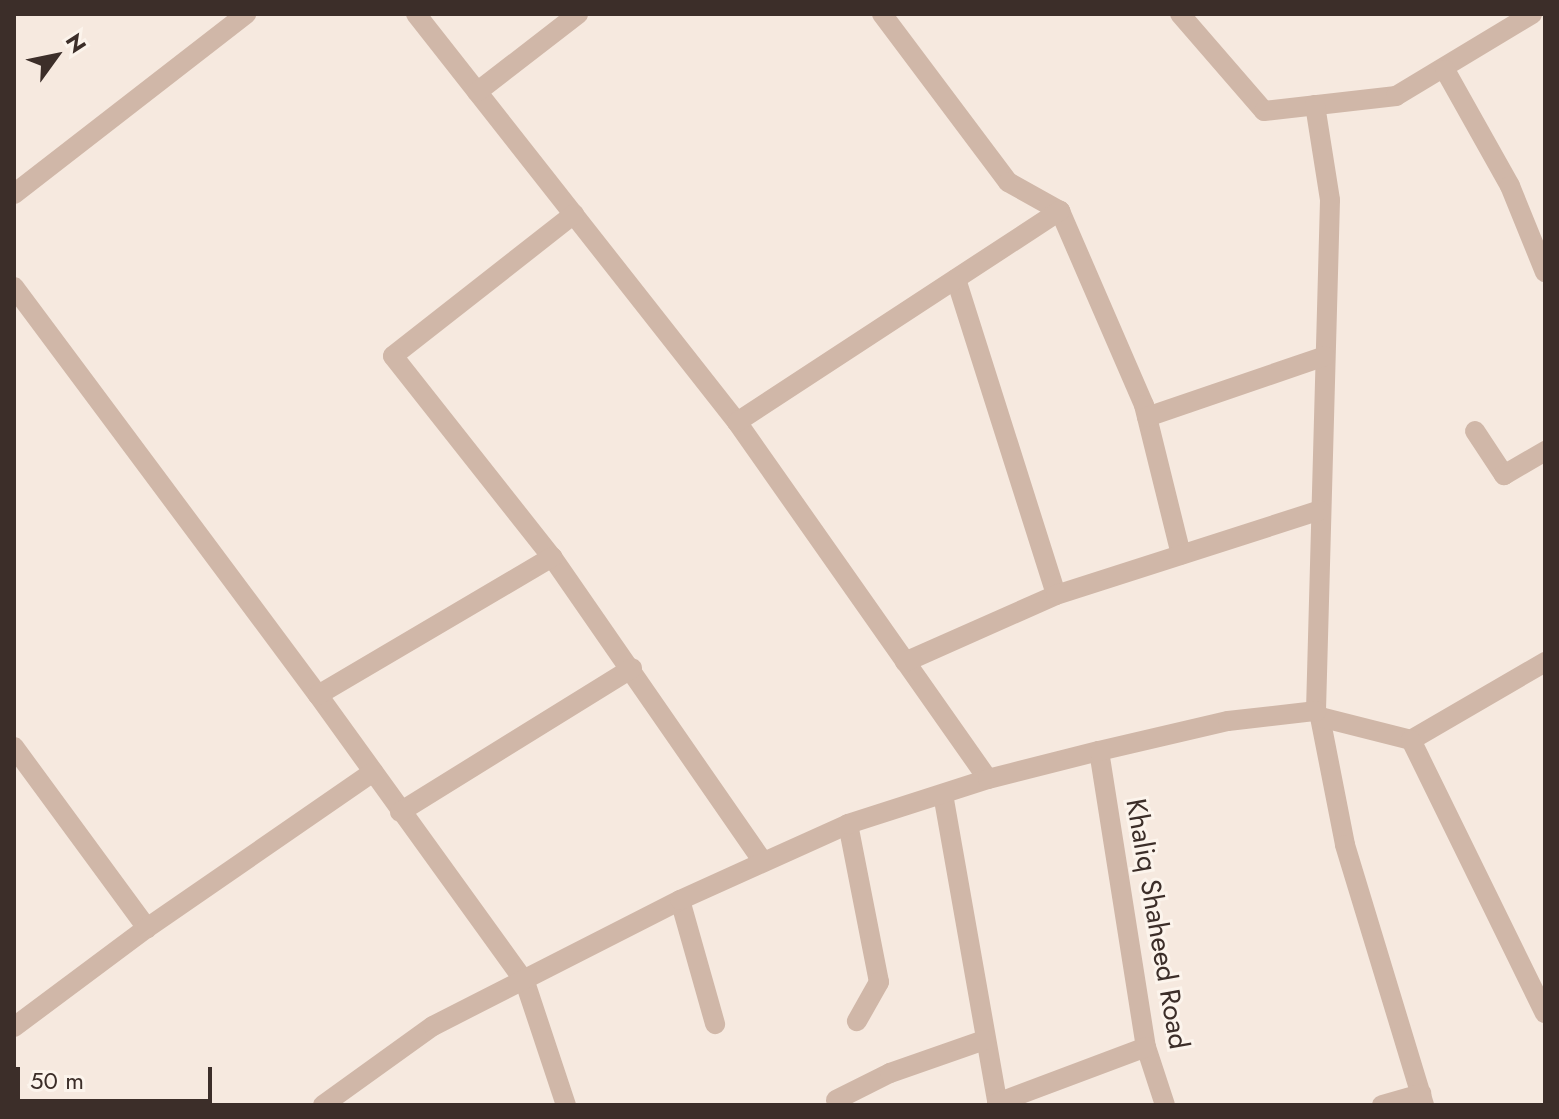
<!DOCTYPE html>
<html>
<head>
<meta charset="utf-8">
<style>
	body { margin:0 }
	#map { position:relative; width:1559px; height:1119px; overflow:hidden; background:#f6e9df; font-family:Jost,sans-serif }
	div>[style] { position:absolute }
	[style*='--x'] { left:calc(var(--x)*1px); top:calc(var(--y)*1px); width:calc(var(--w)*1px); rotate:calc(var(--a)*1deg) }
	.minor>* { height:20px; margin:-10px; padding:0 10px; transform-origin:10px; border-radius:10px; background:#d0b7a8 }
	span { translate:-50% -50%; white-space:nowrap; text-align:center; line-height:1.15; -webkit-text-stroke:6px #fcf4ec; paint-order:stroke }
	.street-label { font-size:28px; color:#3c2e29 }
	.frame { position:absolute; inset:0; border:16px solid #3c2e29; pointer-events:none }
	.north { position:absolute; left:16px; top:16px; width:80px; height:80px; -webkit-text-stroke:6px #fcf4ec; paint-order:stroke; rotate:57deg; font-size:22px; font-weight:700; line-height:32px; text-align:center; color:#3c2e29 }
	.north::after { content:''; display:block; margin:auto; width:28px; height:36px; background:#3c2e29; clip-path:polygon(50% 0,100% 100%,50% 72%,0 100%) }
	.scale { position:absolute; left:16px; top:1067px; width:196px; height:36px; box-sizing:border-box; border:4px solid #3c2e29; border-top:0; padding-left:10px; font-size:24px; line-height:28px; white-space:nowrap; color:#3c2e29; -webkit-text-stroke:6px #fcf4ec; paint-order:stroke }
</style>
</head>
<body>
<div id="map">
	<div class="minor">
		<div style="--x:416;--y:14;--w:519;--a:51.81"></div>
		<div style="--x:737;--y:422;--w:436;--a:54.9"></div>
		<div style="--x:882;--y:14;--w:210;--a:53.1"></div>
		<div style="--x:1008;--y:182;--w:60;--a:29.1"></div>
		<div style="--x:1060;--y:211;--w:211;--a:66.6"></div>
		<div style="--x:1144;--y:405;--w:154;--a:76.1"></div>
		<div style="--x:1180;--y:14;--w:128;--a:49.1"></div>
		<div style="--x:1264;--y:111;--w:133;--a:-6.5"></div>
		<div style="--x:1396;--y:96;--w:159;--a:-31.1"></div>
		<div style="--x:1445;--y:70;--w:133;--a:60.7"></div>
		<div style="--x:1510;--y:186;--w:93;--a:67.9"></div>
		<div style="--x:477;--y:92;--w:128;--a:-37.7"></div>
		<div style="--x:1315;--y:105;--w:96;--a:81"></div>
		<div style="--x:1330;--y:200;--w:511;--a:91.57"></div>
		<div style="--x:1316;--y:711;--w:7;--a:56"></div>
		<div style="--x:1320;--y:717;--w:130;--a:78.9"></div>
		<div style="--x:1345;--y:845;--w:272;--a:73.1"></div>
		<div style="--x:14;--y:194;--w:294;--a:-37.8"></div>
		<div style="--x:574;--y:214;--w:230;--a:141.9"></div>
		<div style="--x:393;--y:356;--w:256;--a:51.7"></div>
		<div style="--x:552;--y:557;--w:371;--a:55.3"></div>
		<div style="--x:956;--y:279;--w:331;--a:72.4"></div>
		<div style="--x:14;--y:287;--w:509;--a:53.31"></div>
		<div style="--x:318;--y:695;--w:354;--a:54.2"></div>
		<div style="--x:525;--y:982;--w:130;--a:71.6"></div>
		<div style="--x:1147;--y:417;--w:188;--a:-18.9"></div>
		<div style="--x:737;--y:422;--w:386;--a:-33.2"></div>
		<div style="--x:1475;--y:431;--w:53;--a:56.6"></div>
		<div style="--x:1504;--y:475;--w:48;--a:-30.3"></div>
		<div style="--x:905;--y:662;--w:165;--a:-23.9"></div>
		<div style="--x:1056;--y:595;--w:277;--a:-17.8"></div>
		<div style="--x:318;--y:695;--w:272;--a:-30.5"></div>
		<div style="--x:1320;--y:717;--w:94;--a:14.2"></div>
		<div style="--x:1411;--y:740;--w:155;--a:-30.2"></div>
		<div style="--x:1411;--y:740;--w:304;--a:63.9"></div>
		<div style="--x:14;--y:747;--w:225;--a:53.7"></div>
		<div style="--x:1099;--y:751;--w:300;--a:81"></div>
		<div style="--x:1146;--y:1047;--w:61;--a:71.9"></div>
		<div style="--x:943;--y:794;--w:316;--a:80"></div>
		<div style="--x:400;--y:812;--w:273;--a:-31.8"></div>
		<div style="--x:848;--y:824;--w:161;--a:78.9"></div>
		<div style="--x:879;--y:982;--w:45;--a:119.4"></div>
		<div style="--x:680;--y:900;--w:129;--a:74.2"></div>
		<div style="--x:14;--y:1027;--w:166;--a:-36.7"></div>
		<div style="--x:147;--y:928;--w:275;--a:-34.6"></div>
		<div style="--x:836;--y:1100;--w:60;--a:-26.6"></div>
		<div style="--x:890;--y:1073;--w:100;--a:-19.3"></div>
		<div style="--x:997;--y:1103;--w:159;--a:-20.6"></div>
		<div style="--x:323;--y:1105;--w:135;--a:-35.7"></div>
		<div style="--x:433;--y:1026;--w:277;--a:-27"></div>
		<div style="--x:680;--y:900;--w:184;--a:-24.3"></div>
		<div style="--x:848;--y:824;--w:147;--a:-17.8"></div>
		<div style="--x:988;--y:779;--w:114;--a:-14.2"></div>
		<div style="--x:1099;--y:751;--w:132;--a:-13.1"></div>
		<div style="--x:1228;--y:721;--w:89;--a:-6.5"></div>
		<div style="--x:1382;--y:1105;--w:41;--a:-15.8"></div>
	</div>
	<div class="street-label">
		<span style="left:1157px;top:924px;rotate:80deg">Khaliq Shaheed Road</span>
	</div>
	<div class="frame"></div>
	<div class="north">N</div>
	<div class="scale">50 m</div>
</div>
</body>
</html>
